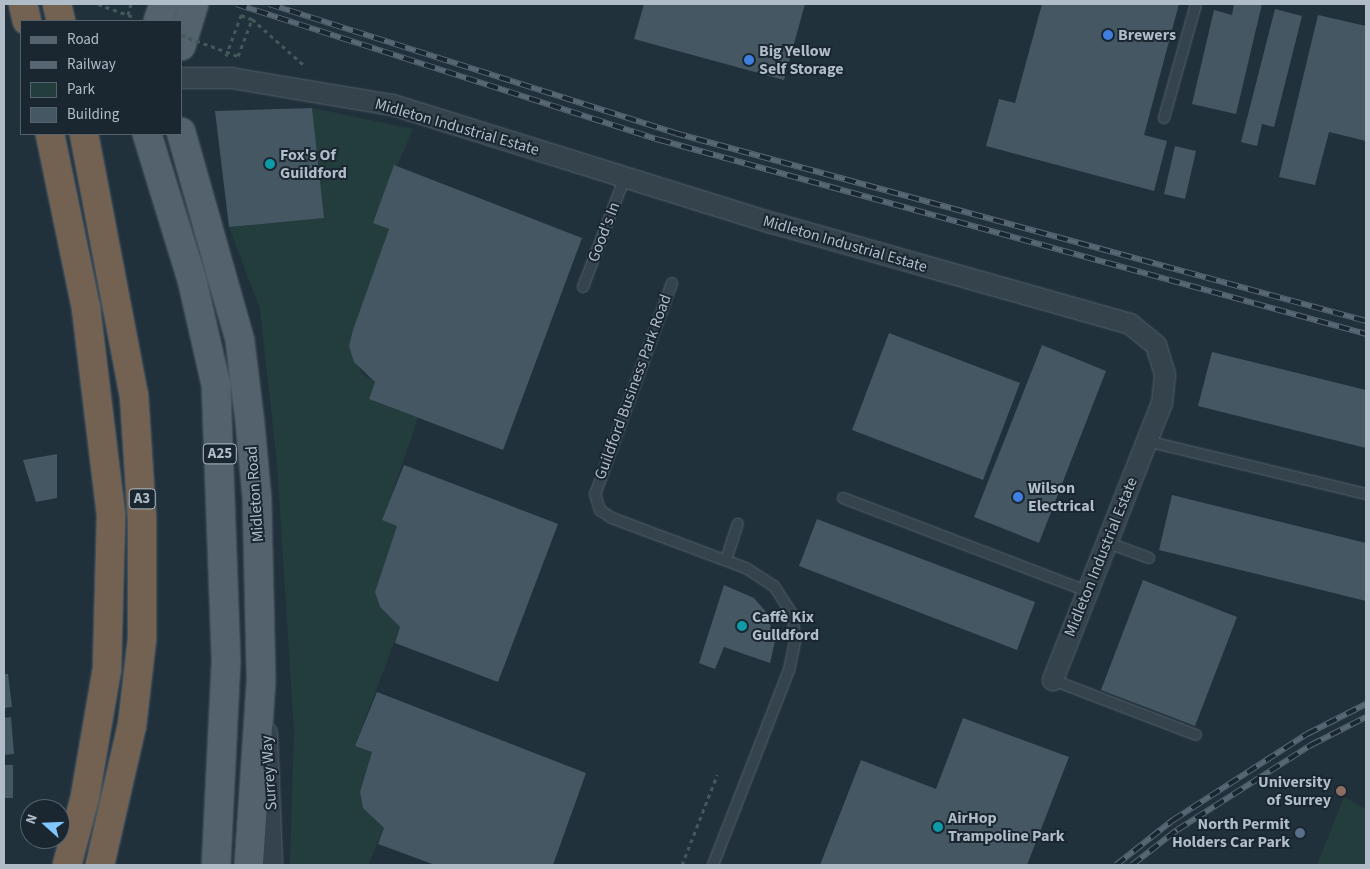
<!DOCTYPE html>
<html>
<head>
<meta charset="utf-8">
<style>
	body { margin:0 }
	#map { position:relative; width:1370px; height:869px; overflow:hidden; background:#21313c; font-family:"Source Sans 3",sans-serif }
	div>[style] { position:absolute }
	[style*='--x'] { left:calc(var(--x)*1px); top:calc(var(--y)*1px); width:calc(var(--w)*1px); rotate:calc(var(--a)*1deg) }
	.green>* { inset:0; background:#233d3c }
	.building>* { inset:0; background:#445763 }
	.path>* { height:3px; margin-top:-1.5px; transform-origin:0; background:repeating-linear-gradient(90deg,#415a59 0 4px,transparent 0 8px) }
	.roads { filter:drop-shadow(0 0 1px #53606a) drop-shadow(0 0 1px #53606a) }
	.lane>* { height:10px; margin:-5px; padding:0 5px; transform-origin:5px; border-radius:5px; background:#35434d }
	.street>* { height:20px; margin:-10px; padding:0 10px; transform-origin:10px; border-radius:10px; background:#35434d }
	.primary>* { height:28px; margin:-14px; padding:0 14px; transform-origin:14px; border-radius:14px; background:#53626d }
	.highway>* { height:28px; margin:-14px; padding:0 14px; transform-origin:14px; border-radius:14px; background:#736152 }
	.rail>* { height:5.5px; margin-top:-2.75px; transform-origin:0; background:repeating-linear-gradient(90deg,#1a2731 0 11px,#576774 0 22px); box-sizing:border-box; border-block:1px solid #576774 }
	.path-bridge>* { height:3px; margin-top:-1.5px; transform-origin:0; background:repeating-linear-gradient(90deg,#415a59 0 4px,transparent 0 8px) }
	.dots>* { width:14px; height:14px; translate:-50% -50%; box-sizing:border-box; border:2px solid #1a2731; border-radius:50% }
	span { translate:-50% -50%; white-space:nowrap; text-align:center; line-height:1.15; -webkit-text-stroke:4px #1a2731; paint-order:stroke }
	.shield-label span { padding:1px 4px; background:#1a2731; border:1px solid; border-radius:4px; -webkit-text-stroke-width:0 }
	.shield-label { font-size:15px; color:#b0bdc8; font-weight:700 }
	.poi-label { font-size:16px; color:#b0bdc8; font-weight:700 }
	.left { translate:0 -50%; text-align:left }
	.right { translate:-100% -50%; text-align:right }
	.street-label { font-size:16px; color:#b0bdc8 }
	.frame { position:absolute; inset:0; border:5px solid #b0bdc8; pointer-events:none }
	.legend { position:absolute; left:20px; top:20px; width:162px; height:115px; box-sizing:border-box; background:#1a2731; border:1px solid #56636d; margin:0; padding:6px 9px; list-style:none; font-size:15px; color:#b0bdc8 }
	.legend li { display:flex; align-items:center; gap:10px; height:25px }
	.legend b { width:25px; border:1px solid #56636d }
	.north { position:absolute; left:20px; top:799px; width:50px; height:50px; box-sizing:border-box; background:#1a2731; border:1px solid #56636d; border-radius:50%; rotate:290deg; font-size:14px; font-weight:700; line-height:20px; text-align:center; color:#b0bdc8 }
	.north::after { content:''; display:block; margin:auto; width:18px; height:22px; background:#80c5fe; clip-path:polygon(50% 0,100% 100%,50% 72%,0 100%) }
</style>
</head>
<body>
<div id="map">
	<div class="green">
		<div style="clip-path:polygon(312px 108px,413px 129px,373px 222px,389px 229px,349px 346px,362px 374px,375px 382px,369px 399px,418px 418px,383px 520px,397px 526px,375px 592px,380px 608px,400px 627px,355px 746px,372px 752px,360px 792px,363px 808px,384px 828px,368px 865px,290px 865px,294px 732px,277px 463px,260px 309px,229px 227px,323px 218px)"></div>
		<div style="clip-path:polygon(1344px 797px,1366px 809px,1366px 865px,1317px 865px)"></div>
	</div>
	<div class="building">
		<div style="clip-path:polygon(644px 4px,805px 4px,784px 80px,634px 39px)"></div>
		<div style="clip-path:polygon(1042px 4px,1179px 4px,1144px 135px,1167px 141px,1154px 191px,986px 146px,999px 99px,1015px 103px)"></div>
		<div style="clip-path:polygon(1234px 4px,1262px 4px,1236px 114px,1192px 104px,1214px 10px,1232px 15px)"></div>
		<div style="clip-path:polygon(1275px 9px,1302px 16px,1274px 127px,1262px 124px,1257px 146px,1241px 142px)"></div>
		<div style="clip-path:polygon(1318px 15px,1366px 26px,1366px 141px,1329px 132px,1315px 185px,1279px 177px)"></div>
		<div style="clip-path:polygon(312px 108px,324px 218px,229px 227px,215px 111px)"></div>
		<div style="clip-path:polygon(1175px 146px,1196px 151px,1185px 199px,1164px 194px)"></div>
		<div style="clip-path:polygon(394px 165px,582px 238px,503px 450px,369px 399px,375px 382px,354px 362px,349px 346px,353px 330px,389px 229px,373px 223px)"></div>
		<div style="clip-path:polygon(889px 333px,1020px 383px,983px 480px,852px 430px)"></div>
		<div style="clip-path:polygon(1042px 345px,1106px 371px,1039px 543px,974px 517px)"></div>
		<div style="clip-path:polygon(1212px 352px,1366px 390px,1366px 448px,1198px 406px)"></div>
		<div style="clip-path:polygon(57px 454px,57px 498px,36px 502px,23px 460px)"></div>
		<div style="clip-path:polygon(404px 465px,558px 524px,498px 682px,395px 643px,400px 627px,380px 607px,375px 592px,397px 526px,382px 520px)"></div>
		<div style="clip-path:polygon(1172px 495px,1366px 543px,1366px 601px,1159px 550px)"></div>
		<div style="clip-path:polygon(817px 519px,1035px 602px,1017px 650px,799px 566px)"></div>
		<div style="clip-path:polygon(1143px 580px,1237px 617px,1195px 726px,1101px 690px)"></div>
		<div style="clip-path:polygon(724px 585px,754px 598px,767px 613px,775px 641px,770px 663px,724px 647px,715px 669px,699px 663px)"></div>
		<div style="clip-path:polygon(4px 674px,8px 674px,12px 707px,4px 708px)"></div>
		<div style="clip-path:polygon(377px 692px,586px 773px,553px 865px,435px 865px,378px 844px,384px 828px,363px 808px,360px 792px,372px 752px,355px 746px)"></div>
		<div style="clip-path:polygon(11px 717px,14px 754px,4px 755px,4px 718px)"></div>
		<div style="clip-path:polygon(963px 718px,1069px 757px,1027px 865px,820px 865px,861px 760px,936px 789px)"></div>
		<div style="clip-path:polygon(4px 765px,13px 765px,13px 798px,4px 798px)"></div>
	</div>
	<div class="path">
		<div style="--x:98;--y:4;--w:37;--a:20"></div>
		<div style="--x:128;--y:15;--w:11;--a:-75"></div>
		<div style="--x:226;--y:56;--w:44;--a:-69.9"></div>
		<div style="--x:241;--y:15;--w:12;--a:20"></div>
		<div style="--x:252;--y:19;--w:72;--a:41.6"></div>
		<div style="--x:238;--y:56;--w:40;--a:-69"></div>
		<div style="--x:682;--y:865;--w:97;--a:-68.7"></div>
	</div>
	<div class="roads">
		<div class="lane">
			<div style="--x:1164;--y:118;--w:118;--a:-74.3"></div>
			<div style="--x:672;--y:283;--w:225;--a:110"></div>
			<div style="--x:595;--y:494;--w:17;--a:73"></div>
			<div style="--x:600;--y:510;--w:14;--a:34"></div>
			<div style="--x:612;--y:518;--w:143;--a:20.5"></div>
			<div style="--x:746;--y:568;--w:33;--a:33"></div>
			<div style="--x:774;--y:586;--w:35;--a:57"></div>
			<div style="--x:793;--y:615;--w:27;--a:86"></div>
			<div style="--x:795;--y:642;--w:29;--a:102"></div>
			<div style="--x:789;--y:670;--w:209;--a:111.3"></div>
			<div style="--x:583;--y:287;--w:118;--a:-69.1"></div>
			<div style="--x:1147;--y:441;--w:225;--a:13.6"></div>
			<div style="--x:843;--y:498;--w:261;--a:20.9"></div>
			<div style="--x:1106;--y:542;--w:46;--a:20.4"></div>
			<div style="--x:726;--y:560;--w:38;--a:-72"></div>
			<div style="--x:1053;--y:680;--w:153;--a:21"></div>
		</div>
		<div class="street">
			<div style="--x:181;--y:78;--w:50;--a:0"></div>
			<div style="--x:231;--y:78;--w:164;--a:9.5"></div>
			<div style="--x:393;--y:105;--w:398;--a:17.3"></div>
			<div style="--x:773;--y:223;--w:371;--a:15.8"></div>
			<div style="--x:1130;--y:324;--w:33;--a:39"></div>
			<div style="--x:1156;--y:345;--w:31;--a:73"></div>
			<div style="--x:1165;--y:375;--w:28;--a:96"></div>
			<div style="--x:1162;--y:403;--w:298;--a:111.5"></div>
			<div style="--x:267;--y:733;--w:132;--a:87.8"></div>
		</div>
		<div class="primary">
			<div style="--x:158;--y:21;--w:18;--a:-71"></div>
			<div style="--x:181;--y:46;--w:44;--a:-72.8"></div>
			<div style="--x:181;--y:132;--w:217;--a:74.2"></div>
			<div style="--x:240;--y:341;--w:83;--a:83"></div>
			<div style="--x:250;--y:423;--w:76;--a:84.7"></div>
			<div style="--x:257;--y:499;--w:183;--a:88.7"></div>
			<div style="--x:261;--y:682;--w:183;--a:93.8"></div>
			<div style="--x:147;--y:134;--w:153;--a:72.9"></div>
			<div style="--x:192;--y:280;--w:108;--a:77.1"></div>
			<div style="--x:216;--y:385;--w:278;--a:87.9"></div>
			<div style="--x:226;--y:663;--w:202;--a:92.8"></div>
		</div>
		<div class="highway">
			<div style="--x:23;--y:4;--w:17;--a:77"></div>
			<div style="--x:57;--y:4;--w:17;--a:77"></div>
			<div style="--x:50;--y:134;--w:178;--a:78.3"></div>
			<div style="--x:86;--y:308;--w:209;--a:83.1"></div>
			<div style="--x:111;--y:516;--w:153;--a:91.5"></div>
			<div style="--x:107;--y:669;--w:130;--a:99.8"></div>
			<div style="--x:85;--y:797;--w:70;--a:104.8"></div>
			<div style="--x:84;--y:134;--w:266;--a:79.2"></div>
			<div style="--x:134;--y:395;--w:125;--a:86.3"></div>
			<div style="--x:142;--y:520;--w:119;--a:90"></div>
			<div style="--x:142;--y:639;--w:87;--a:96.6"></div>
			<div style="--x:132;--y:725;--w:144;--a:102.9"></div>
		</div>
	</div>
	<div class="rail">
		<div style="--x:236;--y:4;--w:445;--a:17.8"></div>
		<div style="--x:660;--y:140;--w:732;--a:15.36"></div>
		<div style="--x:269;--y:4;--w:426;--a:17.6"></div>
		<div style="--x:675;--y:133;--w:716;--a:15.22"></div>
		<div style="--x:1116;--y:865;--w:73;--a:-38.3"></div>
		<div style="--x:1173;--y:820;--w:159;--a:-32.7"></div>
		<div style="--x:1307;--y:734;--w:66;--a:-27"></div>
		<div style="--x:1132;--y:865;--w:57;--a:-37.9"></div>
		<div style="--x:1177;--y:830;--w:159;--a:-32.4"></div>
		<div style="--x:1311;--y:745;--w:62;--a:-27"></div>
	</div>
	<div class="path-bridge">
		<div style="--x:181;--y:35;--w:61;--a:20.2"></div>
	</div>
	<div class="dots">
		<div style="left:1108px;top:35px;background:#3f7fe0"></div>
		<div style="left:749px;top:60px;background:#3f7fe0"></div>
		<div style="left:270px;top:164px;background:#0f9aa8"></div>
		<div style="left:1018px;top:497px;background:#3f7fe0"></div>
		<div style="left:742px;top:626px;background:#0f9aa8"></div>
		<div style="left:1341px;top:791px;background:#8d6e63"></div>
		<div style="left:938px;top:827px;background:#0f9aa8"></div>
		<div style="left:1300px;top:833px;background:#5c6f8a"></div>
	</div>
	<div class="shield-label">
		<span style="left:220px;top:454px">A25</span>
		<span style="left:142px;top:499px">A3</span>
	</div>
	<div class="poi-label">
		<span class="left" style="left:1118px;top:35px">Brewers</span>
		<span class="left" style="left:759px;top:60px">Big Yellow<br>Self Storage</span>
		<span class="left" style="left:280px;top:164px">Fox's Of<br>Guildford</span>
		<span class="left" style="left:1028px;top:497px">Wilson<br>Electrical</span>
		<span class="left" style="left:752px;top:626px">Caffè Kix<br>Gulldford</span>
		<span class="right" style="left:1331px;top:791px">University<br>of Surrey</span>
		<span class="left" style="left:948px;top:827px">AirHop<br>Trampoline Park</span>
		<span class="right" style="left:1290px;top:833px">North Permit<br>Holders Car Park</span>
	</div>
	<div class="street-label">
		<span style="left:457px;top:127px;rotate:16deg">Midleton Industrial Estate</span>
		<span style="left:604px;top:232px;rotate:-69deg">Good's In</span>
		<span style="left:845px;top:244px;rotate:16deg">Midleton Industrial Estate</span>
		<span style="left:633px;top:387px;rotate:-70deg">Guildford Business Park Road</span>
		<span style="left:255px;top:494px;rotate:-94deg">Midleton Road</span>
		<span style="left:1101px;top:557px;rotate:-68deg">Midleton Industrial Estate</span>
		<span style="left:269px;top:773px;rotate:-94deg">Surrey Way</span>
	</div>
	<div class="frame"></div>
	<ul class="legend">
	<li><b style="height:6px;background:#53626d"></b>Road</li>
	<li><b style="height:6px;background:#576774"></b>Railway</li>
	<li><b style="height:14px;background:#233d3c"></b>Park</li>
	<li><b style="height:14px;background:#445763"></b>Building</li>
	</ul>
	<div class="north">N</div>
</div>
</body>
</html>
